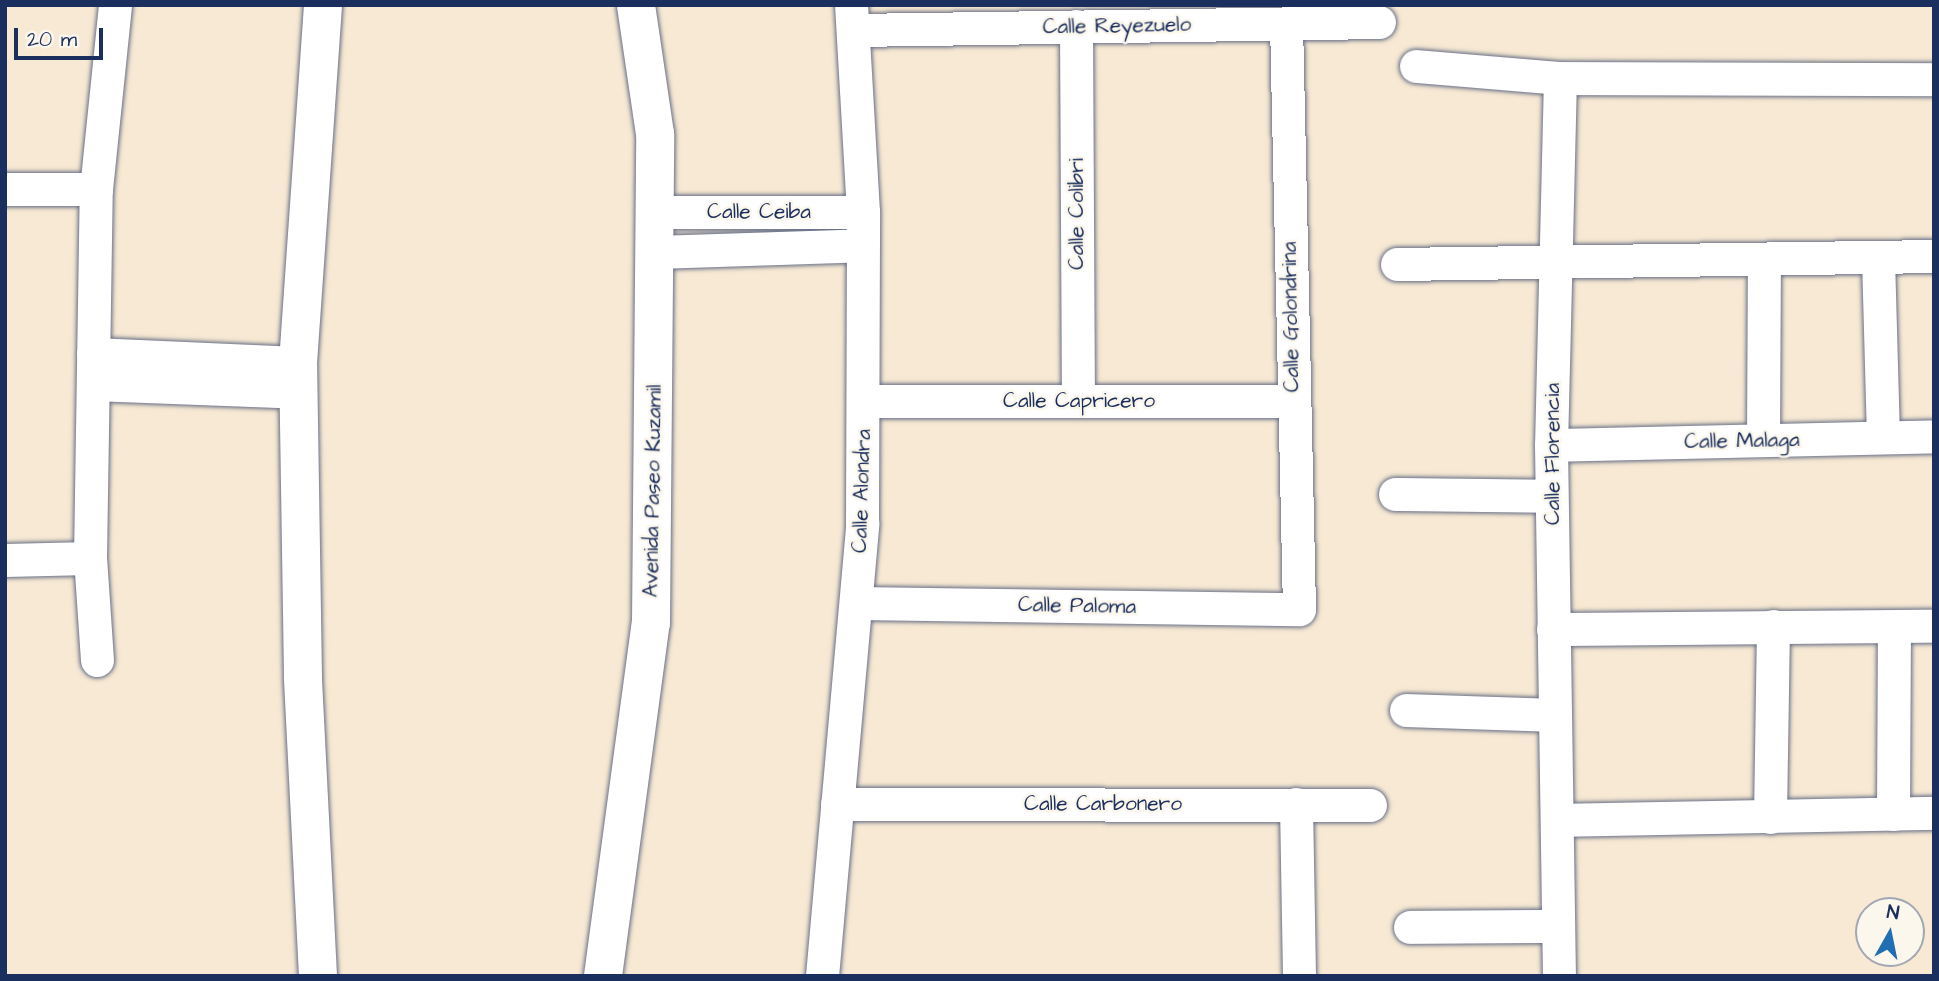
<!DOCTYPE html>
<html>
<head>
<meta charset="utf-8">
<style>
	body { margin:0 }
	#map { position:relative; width:1939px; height:981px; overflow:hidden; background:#f7e9d3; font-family:"Architects Daughter",sans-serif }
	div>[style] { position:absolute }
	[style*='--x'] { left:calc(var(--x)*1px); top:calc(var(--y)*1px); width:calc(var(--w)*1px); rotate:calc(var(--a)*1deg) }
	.roads { filter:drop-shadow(0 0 2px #687087) drop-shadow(0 0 2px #687087) }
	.street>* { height:33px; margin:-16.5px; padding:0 16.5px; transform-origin:16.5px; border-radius:16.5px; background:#fff }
	.secondary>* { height:38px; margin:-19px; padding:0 19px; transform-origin:19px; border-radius:19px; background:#fff }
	span { translate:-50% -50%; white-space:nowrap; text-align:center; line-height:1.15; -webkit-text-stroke:5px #fbf7ec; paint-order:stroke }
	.street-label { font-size:21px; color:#1b2f5e }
	.frame { position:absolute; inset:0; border:7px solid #1b2f5e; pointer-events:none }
	.north { position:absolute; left:1855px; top:897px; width:70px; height:70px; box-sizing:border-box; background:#fbf7ec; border:2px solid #a1a7b3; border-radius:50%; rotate:9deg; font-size:19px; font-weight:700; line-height:28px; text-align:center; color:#1b2f5e }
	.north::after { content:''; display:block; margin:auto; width:24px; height:32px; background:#1f6fb2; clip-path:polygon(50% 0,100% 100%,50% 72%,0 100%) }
	.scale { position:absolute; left:14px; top:28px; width:89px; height:32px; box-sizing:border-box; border:4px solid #1b2f5e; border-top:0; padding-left:9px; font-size:21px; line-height:24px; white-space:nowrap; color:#1b2f5e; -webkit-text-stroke:5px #fbf7ec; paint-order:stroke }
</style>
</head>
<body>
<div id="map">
	<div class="roads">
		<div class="street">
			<div style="--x:1076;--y:26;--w:375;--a:89.7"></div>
			<div style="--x:854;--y:30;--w:525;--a:-0.87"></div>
			<div style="--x:1416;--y:66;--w:144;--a:4.8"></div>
			<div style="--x:1560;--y:78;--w:367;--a:91.4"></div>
			<div style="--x:1551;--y:445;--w:531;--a:89.14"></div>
			<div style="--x:1560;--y:78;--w:374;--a:0.2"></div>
			<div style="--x:5;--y:189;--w:91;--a:0"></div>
			<div style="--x:655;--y:212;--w:208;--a:0"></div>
			<div style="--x:656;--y:252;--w:207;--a:-1.9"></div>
			<div style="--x:1878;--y:258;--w:179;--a:88.4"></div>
			<div style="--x:1397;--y:264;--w:537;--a:-0.85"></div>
			<div style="--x:93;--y:354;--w:205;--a:2.5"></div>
			<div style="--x:93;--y:384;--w:205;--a:2.2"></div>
			<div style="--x:866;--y:401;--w:426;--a:0"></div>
			<div style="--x:1763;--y:440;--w:181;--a:-89.7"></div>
			<div style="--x:1551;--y:445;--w:383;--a:-1.3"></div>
			<div style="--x:1395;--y:494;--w:156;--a:0.7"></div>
			<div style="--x:5;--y:560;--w:85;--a:-1.3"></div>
			<div style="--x:856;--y:603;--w:443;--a:0.8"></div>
			<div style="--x:1299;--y:609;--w:585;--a:-91.27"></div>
			<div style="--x:1553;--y:629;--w:381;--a:-0.5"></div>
			<div style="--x:97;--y:660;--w:102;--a:-93.9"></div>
			<div style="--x:90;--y:558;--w:369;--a:-89.1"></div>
			<div style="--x:96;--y:189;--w:185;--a:-84.1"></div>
			<div style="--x:1406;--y:710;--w:149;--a:1.9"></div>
			<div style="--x:837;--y:804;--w:533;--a:0.11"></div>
			<div style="--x:1296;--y:804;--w:172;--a:89"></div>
			<div style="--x:1893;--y:814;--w:187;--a:-89.7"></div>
			<div style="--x:1770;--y:817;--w:191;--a:-89.1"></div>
			<div style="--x:1557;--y:820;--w:377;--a:-1.1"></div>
			<div style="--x:1410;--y:927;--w:148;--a:-0.4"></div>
			<div style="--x:822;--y:976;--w:454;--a:-84.9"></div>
			<div style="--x:862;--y:524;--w:312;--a:-89.8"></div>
			<div style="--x:863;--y:212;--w:207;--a:-93.3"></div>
		</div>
		<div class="secondary">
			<div style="--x:318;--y:976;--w:299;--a:-92.9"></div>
			<div style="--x:303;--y:677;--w:314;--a:-90.9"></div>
			<div style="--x:298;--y:363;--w:359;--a:-86"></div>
			<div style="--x:603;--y:976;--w:356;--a:-82.3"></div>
			<div style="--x:651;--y:623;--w:489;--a:-89.5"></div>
			<div style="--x:655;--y:134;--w:130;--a:-98.4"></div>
		</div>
	</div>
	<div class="street-label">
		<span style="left:1117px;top:26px;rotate:-1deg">Calle Reyezuelo</span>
		<span style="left:759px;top:212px">Calle Ceiba</span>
		<span style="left:1077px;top:214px;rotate:-90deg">Calle Colibri</span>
		<span style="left:1291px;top:317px;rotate:-91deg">Calle Golondrina</span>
		<span style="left:1079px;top:401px">Calle Capricero</span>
		<span style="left:1742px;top:441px;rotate:-1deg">Calle Malaga</span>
		<span style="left:1553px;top:454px;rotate:-90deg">Calle Florencia</span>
		<span style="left:653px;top:491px;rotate:-89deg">Avenida Paseo Kuzamil</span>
		<span style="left:862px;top:491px;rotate:-88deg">Calle Alondra</span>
		<span style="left:1077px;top:606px;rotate:1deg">Calle Paloma</span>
		<span style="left:1103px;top:804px">Calle Carbonero</span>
	</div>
	<div class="frame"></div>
	<div class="north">N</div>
	<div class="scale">20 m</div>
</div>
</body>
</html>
